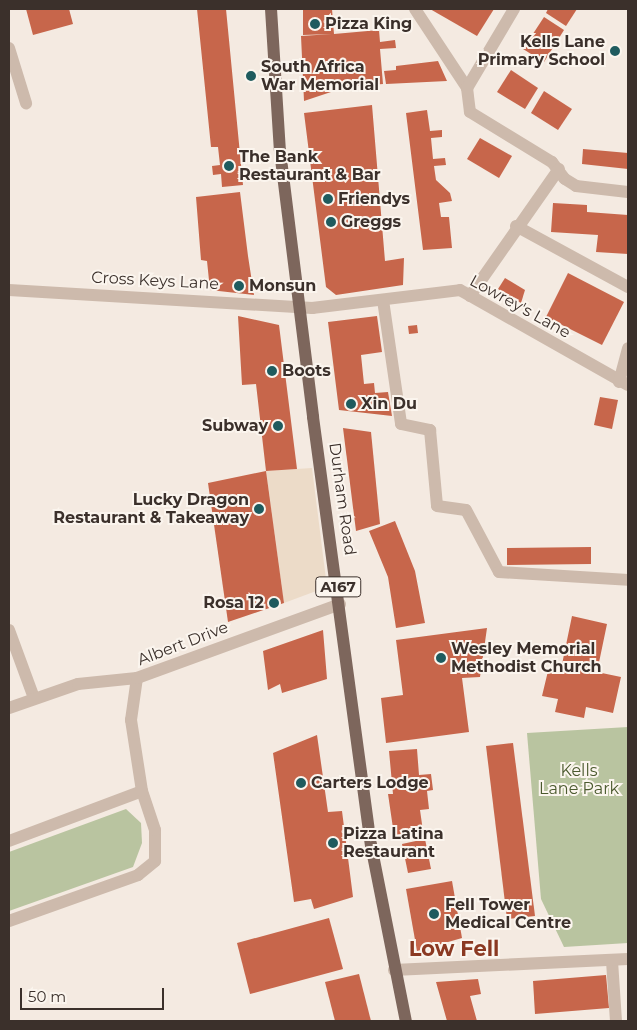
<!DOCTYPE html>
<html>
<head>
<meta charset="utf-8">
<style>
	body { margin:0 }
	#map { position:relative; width:637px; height:1030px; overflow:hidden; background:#f4eae1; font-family:Montserrat,sans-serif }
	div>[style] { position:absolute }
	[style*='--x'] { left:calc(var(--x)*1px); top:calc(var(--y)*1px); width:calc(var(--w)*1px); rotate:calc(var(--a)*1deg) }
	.green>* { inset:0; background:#b9c4a0 }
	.plaza>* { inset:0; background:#ecdbc8 }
	.building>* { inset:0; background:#c7664b }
	.street>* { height:12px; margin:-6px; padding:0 6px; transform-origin:6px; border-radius:6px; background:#cdbaac }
	.primary>* { height:12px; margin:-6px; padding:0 6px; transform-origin:6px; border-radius:6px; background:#7d665c }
	.dots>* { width:14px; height:14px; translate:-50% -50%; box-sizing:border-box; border:2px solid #fbf5ee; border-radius:50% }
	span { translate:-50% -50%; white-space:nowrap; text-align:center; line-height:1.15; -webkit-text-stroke:4px #fbf5ee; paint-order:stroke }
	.shield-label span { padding:1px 4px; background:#fbf5ee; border:1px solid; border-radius:4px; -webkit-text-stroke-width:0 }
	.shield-label { font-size:15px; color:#3b302b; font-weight:700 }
	.poi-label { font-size:16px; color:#3b302b; font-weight:700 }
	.left { translate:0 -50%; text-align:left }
	.right { translate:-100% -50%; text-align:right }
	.street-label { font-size:16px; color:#3b302b }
	.park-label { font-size:16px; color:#4b5a2e }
	.district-label { font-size:21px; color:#8b3922; font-weight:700 }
	.frame { position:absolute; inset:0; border:10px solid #3b302b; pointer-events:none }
	.scale { position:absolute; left:20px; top:988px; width:144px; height:22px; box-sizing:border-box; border:2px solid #3b302b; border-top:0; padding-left:6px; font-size:15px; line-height:18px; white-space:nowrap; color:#3b302b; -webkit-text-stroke:4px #fbf5ee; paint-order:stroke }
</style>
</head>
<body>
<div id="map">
	<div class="green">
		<div style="clip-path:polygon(628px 727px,628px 943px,564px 947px,541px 899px,527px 733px)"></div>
		<div style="clip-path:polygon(126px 809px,141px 823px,142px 843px,133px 867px,9px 911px,9px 852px)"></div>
	</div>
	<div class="plaza">
		<div style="clip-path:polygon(312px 468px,327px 587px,284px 603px,266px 471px)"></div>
	</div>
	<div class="building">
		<div style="clip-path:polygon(26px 9px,69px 9px,73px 24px,33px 35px)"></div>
		<div style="clip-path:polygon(197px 9px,226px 9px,243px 185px,222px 187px,221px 174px,213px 175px,212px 166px,220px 165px,218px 147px,211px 147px)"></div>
		<div style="clip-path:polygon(303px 9px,332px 9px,334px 34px,379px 30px,380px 42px,395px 40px,396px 48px,380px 49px,383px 84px,346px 87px,304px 101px,301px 36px,332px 34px,303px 35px)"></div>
		<div style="clip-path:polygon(430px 9px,494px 9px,477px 36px)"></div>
		<div style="clip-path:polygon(548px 9px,577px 9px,566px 26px,546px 13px)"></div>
		<div style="clip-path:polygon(544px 17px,564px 30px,544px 62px,523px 49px)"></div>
		<div style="clip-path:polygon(438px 61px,447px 81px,386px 84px,384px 71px,396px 70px,396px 66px)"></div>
		<div style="clip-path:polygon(511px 70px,538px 88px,525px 109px,497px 92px)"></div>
		<div style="clip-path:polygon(544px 91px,572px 109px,558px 130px,531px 113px)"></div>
		<div style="clip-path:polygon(372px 105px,385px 261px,404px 258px,403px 285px,336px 295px,326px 287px,304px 113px)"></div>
		<div style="clip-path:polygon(427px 110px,430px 131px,442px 130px,442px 137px,431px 138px,433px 159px,445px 158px,446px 165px,434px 166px,436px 180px,450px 193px,452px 201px,439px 203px,441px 217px,449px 217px,452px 248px,423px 250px,406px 113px)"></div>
		<div style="clip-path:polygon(480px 138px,512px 156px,499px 178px,467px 159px)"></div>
		<div style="clip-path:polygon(583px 149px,628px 153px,628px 169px,582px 164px)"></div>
		<div style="clip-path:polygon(240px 192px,248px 256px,254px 295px,210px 290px,207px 261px,201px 260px,196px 197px)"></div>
		<div style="clip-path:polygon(553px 203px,587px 205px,587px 212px,628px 215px,628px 254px,596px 252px,598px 235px,551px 232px)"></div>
		<div style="clip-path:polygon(568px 273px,624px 302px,602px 345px,546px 317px)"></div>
		<div style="clip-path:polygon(505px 278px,525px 290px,521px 303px,498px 289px)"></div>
		<div style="clip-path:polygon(238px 316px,279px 325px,297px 469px,266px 471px,256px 384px,242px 385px)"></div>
		<div style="clip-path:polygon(377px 316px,382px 352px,361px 355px,364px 384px,374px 383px,375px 393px,388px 392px,392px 416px,339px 410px,328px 322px)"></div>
		<div style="clip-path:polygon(417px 325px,418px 333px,409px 334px,408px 326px)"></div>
		<div style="clip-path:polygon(600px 397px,618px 400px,612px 429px,594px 425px)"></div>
		<div style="clip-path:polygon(343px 428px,371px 432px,380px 524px,356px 531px)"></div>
		<div style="clip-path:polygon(266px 471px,284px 603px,228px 622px,208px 483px)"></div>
		<div style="clip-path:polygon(395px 521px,415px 571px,425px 623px,396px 628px,388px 577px,369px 531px)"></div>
		<div style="clip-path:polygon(591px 547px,591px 564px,507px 565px,507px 548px)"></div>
		<div style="clip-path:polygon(572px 616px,607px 624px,597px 672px,621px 677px,613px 713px,586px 707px,584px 718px,555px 712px,558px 699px,542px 696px,548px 671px,560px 674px)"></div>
		<div style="clip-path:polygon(487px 628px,480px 677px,462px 678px,469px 732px,386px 743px,381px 698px,403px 695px,396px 640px)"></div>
		<div style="clip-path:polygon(323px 630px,327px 679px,282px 693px,280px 684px,268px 690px,263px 651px)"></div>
		<div style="clip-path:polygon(317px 735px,328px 812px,342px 811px,353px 897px,314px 909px,311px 899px,294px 902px,273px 753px)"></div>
		<div style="clip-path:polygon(513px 743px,535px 916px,507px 919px,486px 746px)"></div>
		<div style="clip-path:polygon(417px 749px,419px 775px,431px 774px,433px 790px,427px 791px,429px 809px,420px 810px,423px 831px,394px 835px,388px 794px,393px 794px,389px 751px)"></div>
		<div style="clip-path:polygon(425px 839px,431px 869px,408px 873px,402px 844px)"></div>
		<div style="clip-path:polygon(452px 881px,462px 938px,417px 951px,406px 889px)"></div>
		<div style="clip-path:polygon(329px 918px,343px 969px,250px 994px,237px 943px)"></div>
		<div style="clip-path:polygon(359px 974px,371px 1021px,335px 1021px,325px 982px)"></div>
		<div style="clip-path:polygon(606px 975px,609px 1008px,535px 1014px,533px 981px)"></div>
		<div style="clip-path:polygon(478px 979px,481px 994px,470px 996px,477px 1021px,447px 1021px,436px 982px)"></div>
	</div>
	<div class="street">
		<div style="--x:415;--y:9;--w:95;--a:56.6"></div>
		<div style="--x:514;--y:9;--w:92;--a:120.7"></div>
		<div style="--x:467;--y:88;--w:24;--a:83"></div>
		<div style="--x:470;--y:112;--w:96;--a:31.4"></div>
		<div style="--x:552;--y:162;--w:21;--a:53"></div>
		<div style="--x:565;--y:179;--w:13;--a:32"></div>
		<div style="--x:576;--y:186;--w:52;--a:6.6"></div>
		<div style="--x:9;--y:48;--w:58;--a:72.8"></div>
		<div style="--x:516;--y:226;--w:128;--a:28.6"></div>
		<div style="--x:9;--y:290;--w:304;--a:3.4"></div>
		<div style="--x:312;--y:308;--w:149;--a:-6.9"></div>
		<div style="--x:460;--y:290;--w:193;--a:29.5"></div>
		<div style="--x:470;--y:296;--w:155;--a:-55"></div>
		<div style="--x:383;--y:300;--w:125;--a:81.7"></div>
		<div style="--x:401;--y:424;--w:30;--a:12"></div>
		<div style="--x:430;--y:430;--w:76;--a:84.7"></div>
		<div style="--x:437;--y:506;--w:29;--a:8"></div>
		<div style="--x:466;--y:510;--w:70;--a:62"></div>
		<div style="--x:499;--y:572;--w:129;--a:3.5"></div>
		<div style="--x:619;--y:382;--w:35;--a:-75"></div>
		<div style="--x:9;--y:630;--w:72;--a:69.8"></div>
		<div style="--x:9;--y:708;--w:73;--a:-19.2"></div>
		<div style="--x:78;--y:684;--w:59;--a:-5.8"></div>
		<div style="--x:9;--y:841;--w:142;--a:-20.6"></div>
		<div style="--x:9;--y:921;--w:137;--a:-19.6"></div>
		<div style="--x:138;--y:875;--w:22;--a:-39"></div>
		<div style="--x:155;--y:861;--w:31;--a:-90"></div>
		<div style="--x:155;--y:830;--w:41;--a:-108.4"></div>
		<div style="--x:142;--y:791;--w:72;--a:-98.8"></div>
		<div style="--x:131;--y:720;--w:42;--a:-81.9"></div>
		<div style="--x:137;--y:678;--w:216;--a:-20"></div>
		<div style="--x:612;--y:961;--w:60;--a:86.2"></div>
		<div style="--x:394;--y:970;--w:234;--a:-2.7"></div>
	</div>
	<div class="primary">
		<div style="--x:271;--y:9;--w:142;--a:86.4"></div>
		<div style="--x:280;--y:151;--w:268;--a:82.9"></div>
		<div style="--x:313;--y:417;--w:432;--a:82.3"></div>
		<div style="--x:371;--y:845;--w:179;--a:78.8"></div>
	</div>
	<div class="dots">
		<div style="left:315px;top:24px;background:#1f5b5e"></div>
		<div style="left:615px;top:51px;background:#1f5b5e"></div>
		<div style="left:251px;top:76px;background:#1f5b5e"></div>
		<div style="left:229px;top:166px;background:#1f5b5e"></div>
		<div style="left:328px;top:199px;background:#1f5b5e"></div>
		<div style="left:331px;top:222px;background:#1f5b5e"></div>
		<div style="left:239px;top:286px;background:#1f5b5e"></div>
		<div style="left:272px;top:371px;background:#1f5b5e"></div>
		<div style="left:351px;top:404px;background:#1f5b5e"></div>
		<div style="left:278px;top:426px;background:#1f5b5e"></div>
		<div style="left:259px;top:509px;background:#1f5b5e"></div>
		<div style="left:274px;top:603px;background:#1f5b5e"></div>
		<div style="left:441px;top:658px;background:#1f5b5e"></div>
		<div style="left:301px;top:783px;background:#1f5b5e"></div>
		<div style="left:333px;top:843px;background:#1f5b5e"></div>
		<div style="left:434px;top:914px;background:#1f5b5e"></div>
	</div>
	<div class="shield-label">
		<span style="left:338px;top:587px">A167</span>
	</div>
	<div class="poi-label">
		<span class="left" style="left:325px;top:24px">Pizza King</span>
		<span class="right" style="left:605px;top:51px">Kells Lane<br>Primary School</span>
		<span class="left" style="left:261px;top:76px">South Africa<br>War Memorial</span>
		<span class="left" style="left:239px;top:166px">The Bank<br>Restaurant &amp; Bar</span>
		<span class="left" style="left:338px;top:199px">Friendys</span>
		<span class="left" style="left:341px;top:222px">Greggs</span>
		<span class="left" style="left:249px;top:286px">Monsun</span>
		<span class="left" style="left:282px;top:371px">Boots</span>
		<span class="left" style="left:361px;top:404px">Xin Du</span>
		<span class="right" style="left:268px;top:426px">Subway</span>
		<span class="right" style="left:249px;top:509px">Lucky Dragon<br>Restaurant &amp; Takeaway</span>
		<span class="right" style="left:264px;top:603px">Rosa 12</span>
		<span class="left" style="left:451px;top:658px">Wesley Memorial<br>Methodist Church</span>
		<span class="left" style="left:311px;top:783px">Carters Lodge</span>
		<span class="left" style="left:343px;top:843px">Pizza Latina<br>Restaurant</span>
		<span class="left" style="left:445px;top:914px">Fell Tower<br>Medical Centre</span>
	</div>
	<div class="street-label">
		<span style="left:155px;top:281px;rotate:3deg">Cross Keys Lane</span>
		<span style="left:520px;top:307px;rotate:29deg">Lowrey's Lane</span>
		<span style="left:342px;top:499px;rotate:82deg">Durham Road</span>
		<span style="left:183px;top:644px;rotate:-21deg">Albert Drive</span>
	</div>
	<div class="park-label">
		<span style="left:579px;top:780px">Kells<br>Lane Park</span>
	</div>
	<div class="district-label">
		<span style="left:454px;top:949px">Low Fell</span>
	</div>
	<div class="frame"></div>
	<div class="scale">50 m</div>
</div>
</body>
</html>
